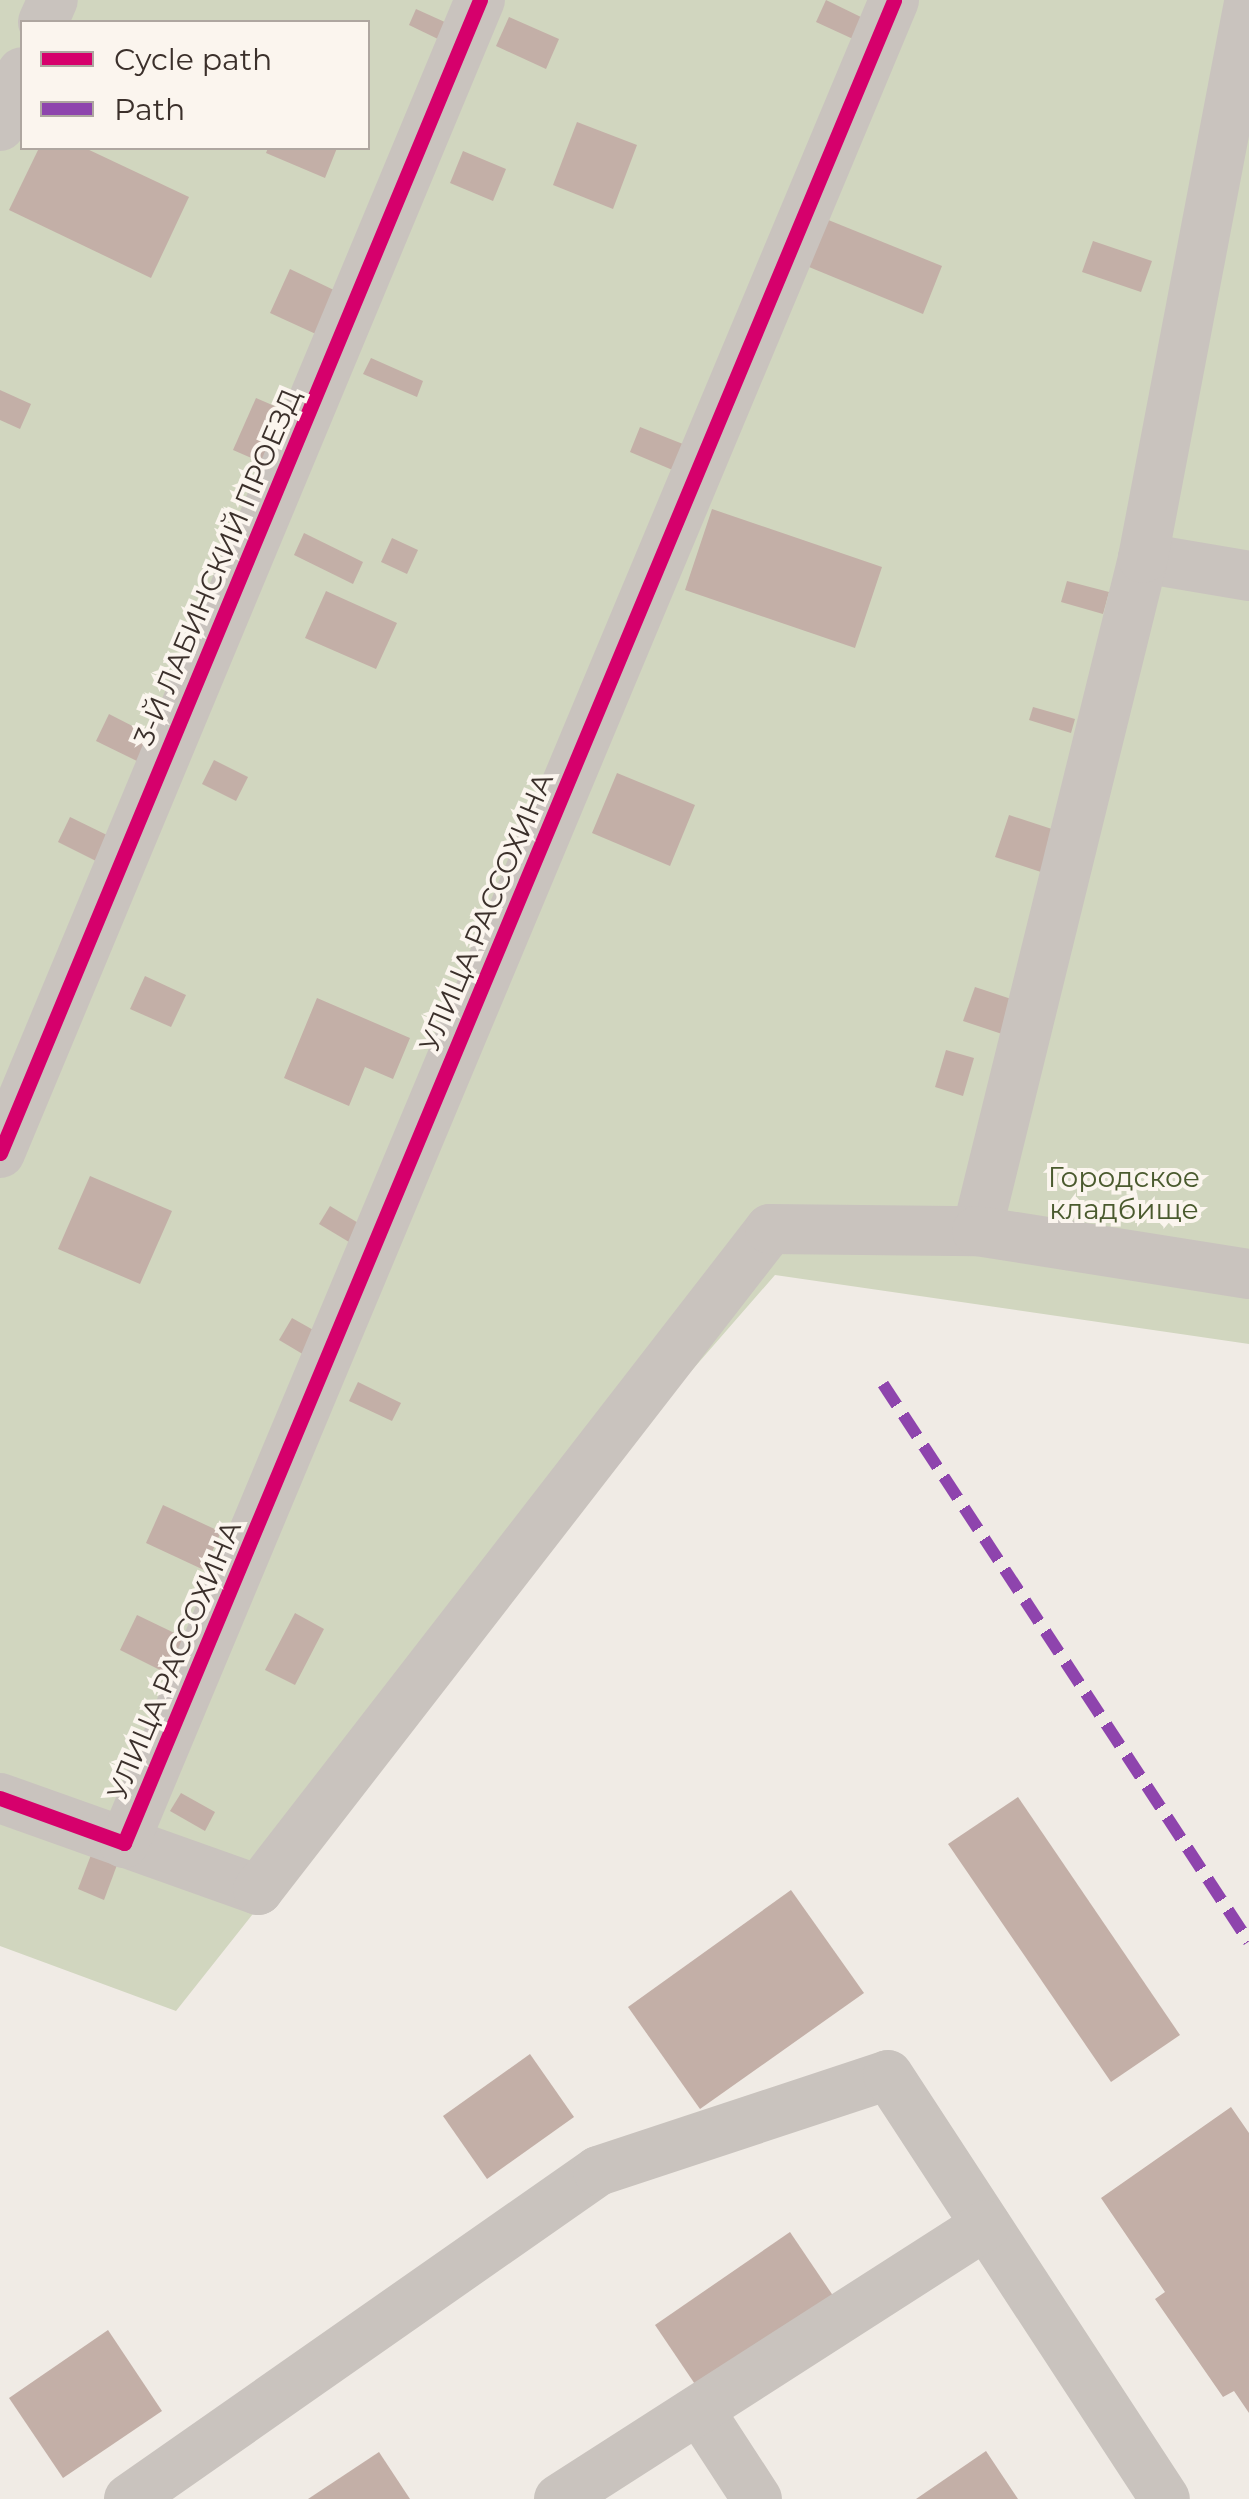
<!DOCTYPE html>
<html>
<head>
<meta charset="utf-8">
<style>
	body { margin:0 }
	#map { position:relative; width:1249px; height:2499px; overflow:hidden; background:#f0ebe5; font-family:Montserrat,sans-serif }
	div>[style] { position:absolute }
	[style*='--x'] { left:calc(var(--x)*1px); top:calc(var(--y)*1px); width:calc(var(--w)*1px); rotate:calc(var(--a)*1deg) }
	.green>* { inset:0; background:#d1d6bf }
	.building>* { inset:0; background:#c3afa7 }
	.minor>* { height:50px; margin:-25px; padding:0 25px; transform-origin:25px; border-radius:25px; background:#c9c3be }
	.quiet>* { height:12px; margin-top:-6px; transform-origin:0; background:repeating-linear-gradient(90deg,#8e44ad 0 25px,transparent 0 37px) }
	.cycleway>* { height:15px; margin:-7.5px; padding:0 7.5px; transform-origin:7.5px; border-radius:7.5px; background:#d6006c }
	span { translate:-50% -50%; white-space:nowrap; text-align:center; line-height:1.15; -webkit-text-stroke:8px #fbf5ee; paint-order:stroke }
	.street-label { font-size:28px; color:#3b302b }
	.park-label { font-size:28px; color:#4a5a2e }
	.legend { position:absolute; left:20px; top:20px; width:350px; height:130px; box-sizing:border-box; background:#fbf5ee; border:2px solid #aea6a0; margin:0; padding:12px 18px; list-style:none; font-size:30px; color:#3b302b }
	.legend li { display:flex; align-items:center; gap:20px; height:50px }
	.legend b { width:50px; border:2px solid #aea6a0 }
</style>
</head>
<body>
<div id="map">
	<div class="green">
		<div style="clip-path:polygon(evenodd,0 0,1249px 0,1249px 1344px,775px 1275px,605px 1470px,176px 2011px,0 1946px,0 0,22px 22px,368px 22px,368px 148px,22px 148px,22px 22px)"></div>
	</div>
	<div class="building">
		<div style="clip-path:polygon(826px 0,863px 18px,853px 39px,816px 22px)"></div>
		<div style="clip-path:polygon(416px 9px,447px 23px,440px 40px,409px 25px)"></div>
		<div style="clip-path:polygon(509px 17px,559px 39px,546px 69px,496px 46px)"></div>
		<div style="clip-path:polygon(577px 122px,637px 145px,613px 209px,553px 185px)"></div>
		<div style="clip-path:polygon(39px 148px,85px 148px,189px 197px,151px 278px,9px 210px)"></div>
		<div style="clip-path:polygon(268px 148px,337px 148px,325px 178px,266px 153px)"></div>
		<div style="clip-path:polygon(463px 151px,506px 169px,493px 201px,450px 183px)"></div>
		<div style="clip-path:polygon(816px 215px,942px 266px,923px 314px,809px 267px)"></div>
		<div style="clip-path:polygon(1093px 241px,1152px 261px,1141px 292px,1082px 272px)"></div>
		<div style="clip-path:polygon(290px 269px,338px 292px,318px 335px,270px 313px)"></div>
		<div style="clip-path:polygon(371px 358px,423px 381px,417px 397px,363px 374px)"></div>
		<div style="clip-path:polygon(0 390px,31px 404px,20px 429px,0 420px)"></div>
		<div style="clip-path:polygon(256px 398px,293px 414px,270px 466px,233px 450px)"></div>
		<div style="clip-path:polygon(640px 427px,693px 448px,682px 474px,630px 452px)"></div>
		<div style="clip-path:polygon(712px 509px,882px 567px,855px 648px,685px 590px)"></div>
		<div style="clip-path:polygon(304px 533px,363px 562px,353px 584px,294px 555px)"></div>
		<div style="clip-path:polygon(392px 538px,418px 550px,407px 574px,381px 562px)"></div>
		<div style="clip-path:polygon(1067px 581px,1109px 592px,1103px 614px,1061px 602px)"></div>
		<div style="clip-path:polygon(326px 591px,397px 623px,376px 669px,305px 638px)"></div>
		<div style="clip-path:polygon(1033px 707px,1075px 719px,1071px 733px,1029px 720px)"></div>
		<div style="clip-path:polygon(109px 714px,152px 736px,139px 762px,96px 741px)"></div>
		<div style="clip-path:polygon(214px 760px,248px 777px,236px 801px,202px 784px)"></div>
		<div style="clip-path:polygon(617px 773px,695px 805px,670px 866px,592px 833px)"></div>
		<div style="clip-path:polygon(1009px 815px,1058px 831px,1044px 873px,995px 857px)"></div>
		<div style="clip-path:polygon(70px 817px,111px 837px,100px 863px,58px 842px)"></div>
		<div style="clip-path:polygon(145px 976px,186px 995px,171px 1027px,130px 1009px)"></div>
		<div style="clip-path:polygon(975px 987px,1023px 1003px,1011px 1037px,963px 1021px)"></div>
		<div style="clip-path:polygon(317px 998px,410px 1038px,393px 1079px,365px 1067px,349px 1106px,284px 1078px)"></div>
		<div style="clip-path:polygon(946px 1050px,974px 1058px,963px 1096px,935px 1087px)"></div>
		<div style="clip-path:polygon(90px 1176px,172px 1211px,140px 1284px,58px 1249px)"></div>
		<div style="clip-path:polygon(330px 1206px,365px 1227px,354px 1245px,319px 1224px)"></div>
		<div style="clip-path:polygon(292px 1318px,324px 1336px,311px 1359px,279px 1340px)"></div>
		<div style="clip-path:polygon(358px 1382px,401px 1403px,392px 1421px,349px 1401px)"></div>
		<div style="clip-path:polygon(163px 1505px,221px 1532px,204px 1570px,146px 1543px)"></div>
		<div style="clip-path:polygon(295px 1613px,324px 1629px,295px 1685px,265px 1670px)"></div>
		<div style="clip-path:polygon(137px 1615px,189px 1640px,172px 1676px,120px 1650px)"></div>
		<div style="clip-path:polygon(181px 1793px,215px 1812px,205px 1831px,170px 1811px)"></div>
		<div style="clip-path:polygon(1018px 1797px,1180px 2035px,1111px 2082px,948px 1844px)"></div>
		<div style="clip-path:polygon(91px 1855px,117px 1865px,104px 1900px,78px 1889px)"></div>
		<div style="clip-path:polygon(791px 1890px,864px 1993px,700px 2109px,628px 2007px)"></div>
		<div style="clip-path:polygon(530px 2054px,574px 2117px,487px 2179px,443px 2116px)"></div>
		<div style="clip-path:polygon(1231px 2107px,1249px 2133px,1249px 2413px,1234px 2391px,1223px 2397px,1155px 2299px,1165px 2292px,1101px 2198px)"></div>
		<div style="clip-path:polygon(790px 2232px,840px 2306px,705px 2399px,655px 2325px)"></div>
		<div style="clip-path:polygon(108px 2330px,162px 2411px,63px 2478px,9px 2398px)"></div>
		<div style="clip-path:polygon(986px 2451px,1018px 2499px,916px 2499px)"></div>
		<div style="clip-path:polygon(379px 2452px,410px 2499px,308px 2499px)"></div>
	</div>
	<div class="minor">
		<div style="--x:43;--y:22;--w:24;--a:-66"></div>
		<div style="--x:0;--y:126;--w:58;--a:-67.8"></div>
		<div style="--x:1143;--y:558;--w:108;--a:9.6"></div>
		<div style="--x:0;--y:1153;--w:1249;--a:-67.4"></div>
		<div style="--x:977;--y:1231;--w:693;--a:-76.14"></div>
		<div style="--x:1143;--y:558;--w:565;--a:-79.19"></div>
		<div style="--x:0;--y:1798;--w:274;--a:19.6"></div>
		<div style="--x:258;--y:1890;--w:836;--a:-52.24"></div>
		<div style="--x:770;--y:1229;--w:207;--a:0.6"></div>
		<div style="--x:977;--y:1231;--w:275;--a:9"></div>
		<div style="--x:124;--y:1843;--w:1997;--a:-67.32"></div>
		<div style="--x:699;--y:2410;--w:106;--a:56.9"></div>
		<div style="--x:129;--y:2499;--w:572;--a:-34.97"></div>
		<div style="--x:598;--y:2171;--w:305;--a:-18.3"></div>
		<div style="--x:888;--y:2075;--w:506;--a:56.84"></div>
		<div style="--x:559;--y:2499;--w:507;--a:-32.69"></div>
	</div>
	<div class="quiet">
		<div style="--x:883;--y:1384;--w:667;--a:56.74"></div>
	</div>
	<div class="cycleway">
		<div style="--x:0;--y:1153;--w:1249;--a:-67.4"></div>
		<div style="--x:0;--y:1798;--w:132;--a:19.9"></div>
		<div style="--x:124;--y:1843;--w:1997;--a:-67.32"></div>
	</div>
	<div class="street-label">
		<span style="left:217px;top:567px;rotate:-67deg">3-Й ЛАБИНСКИЙ ПРОЕЗД</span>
		<span style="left:486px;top:912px;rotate:-67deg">УЛИЦА РАССОХИНА</span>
		<span style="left:174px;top:1660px;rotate:-67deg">УЛИЦА РАССОХИНА</span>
	</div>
	<div class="park-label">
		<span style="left:1124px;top:1193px">Городское<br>кладбище</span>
	</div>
	<ul class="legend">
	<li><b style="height:12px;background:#d6006c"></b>Cycle path</li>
	<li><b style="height:12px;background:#8e44ad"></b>Path</li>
	</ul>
</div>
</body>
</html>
